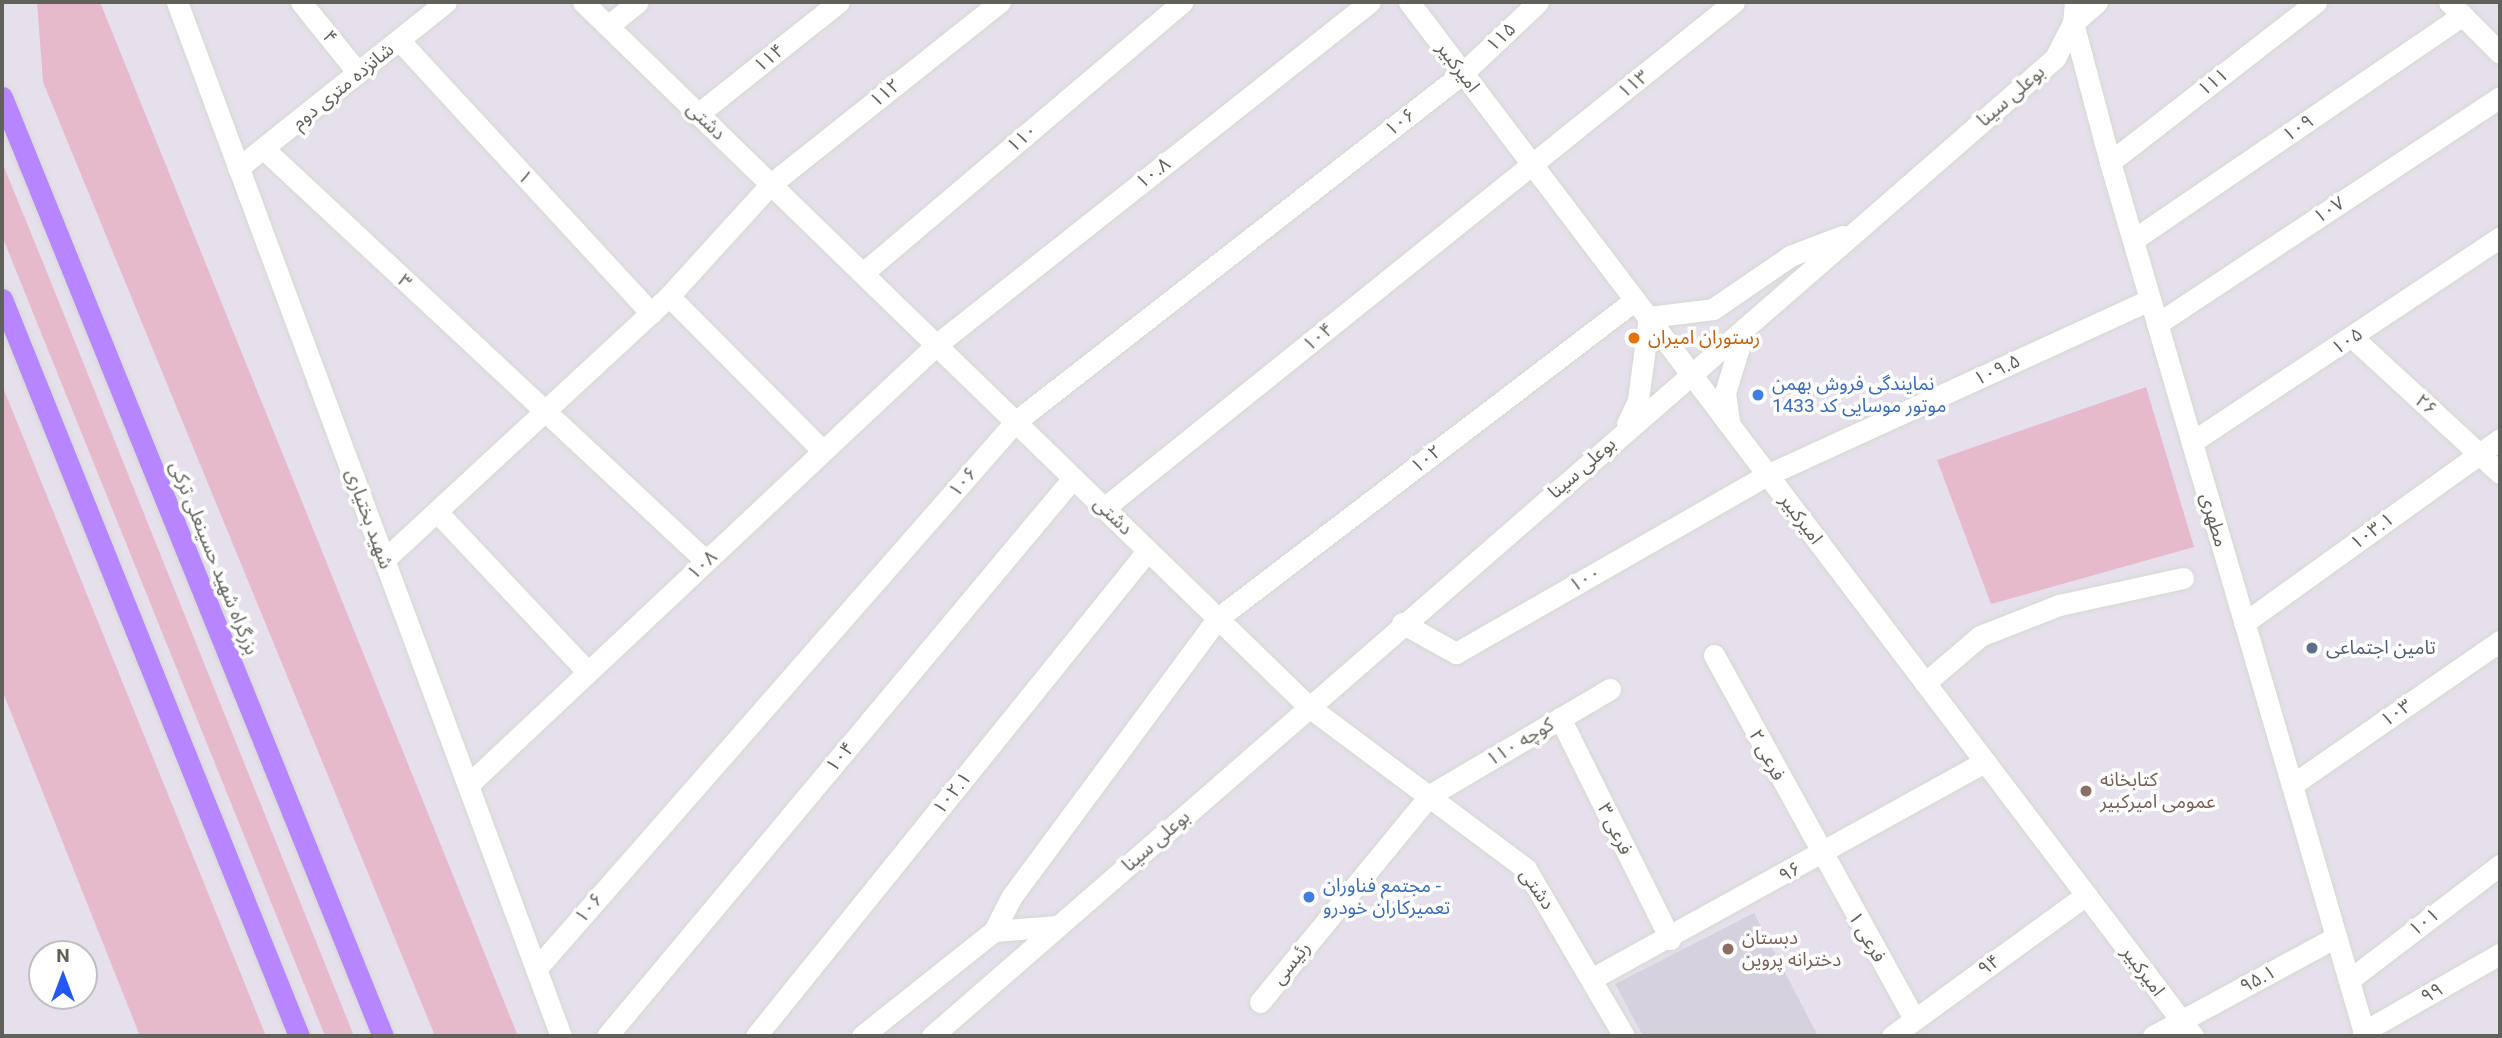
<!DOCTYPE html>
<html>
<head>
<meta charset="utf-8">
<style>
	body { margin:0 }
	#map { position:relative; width:2502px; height:1038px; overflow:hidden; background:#e6e0ed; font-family:Roboto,"Noto Sans Arabic",sans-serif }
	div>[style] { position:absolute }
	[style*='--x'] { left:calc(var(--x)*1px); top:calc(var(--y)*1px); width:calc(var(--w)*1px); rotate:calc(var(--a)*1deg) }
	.education>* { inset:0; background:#d6d1df }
	.green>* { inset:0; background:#e6baca }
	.roads { filter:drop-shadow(0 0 2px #d6d9d1) drop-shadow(0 0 2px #d6d9d1) }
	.street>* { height:21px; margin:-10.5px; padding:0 10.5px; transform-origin:10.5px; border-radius:10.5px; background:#fff }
	.secondary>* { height:21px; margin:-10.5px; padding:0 10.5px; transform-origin:10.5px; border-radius:10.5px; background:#fff }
	.highway>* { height:21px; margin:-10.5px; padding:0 10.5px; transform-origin:10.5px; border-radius:10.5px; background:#b685ff }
	.dots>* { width:19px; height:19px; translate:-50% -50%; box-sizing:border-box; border:4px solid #fff; border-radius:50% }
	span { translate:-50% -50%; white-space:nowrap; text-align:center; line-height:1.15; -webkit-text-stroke:7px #fff; paint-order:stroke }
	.street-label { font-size:19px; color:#606259 }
	.food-label { font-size:19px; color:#c56008 }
	.left { translate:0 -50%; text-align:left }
	.shop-label { font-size:19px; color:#366cbe }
	.service-label { font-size:19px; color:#4e5e75 }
	.education-label { font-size:19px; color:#785e54 }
	.frame { position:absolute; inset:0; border:4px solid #606259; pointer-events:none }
	.north { position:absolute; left:28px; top:940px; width:70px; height:70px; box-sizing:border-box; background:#fff; border:2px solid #bfc0bd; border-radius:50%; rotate:0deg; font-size:19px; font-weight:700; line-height:28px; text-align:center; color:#606259 }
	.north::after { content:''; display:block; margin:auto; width:24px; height:32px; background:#2259f1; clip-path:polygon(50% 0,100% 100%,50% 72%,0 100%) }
</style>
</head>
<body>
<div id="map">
	<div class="education">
		<div style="clip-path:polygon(1754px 913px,1818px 1036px,1643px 1036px,1615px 984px)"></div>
	</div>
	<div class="green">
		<div style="clip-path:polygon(37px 2px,100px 2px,518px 1036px,435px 1036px,43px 82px)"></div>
		<div style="clip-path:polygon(2px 162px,42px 260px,354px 1036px,325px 1036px,2px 236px)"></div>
		<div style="clip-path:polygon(2px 385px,266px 1036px,140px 1036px,2px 690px)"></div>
		<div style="clip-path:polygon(2146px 387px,2194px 547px,1991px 604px,1937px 460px)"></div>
	</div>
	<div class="roads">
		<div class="street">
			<div style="--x:177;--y:2;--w:1103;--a:69.63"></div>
			<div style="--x:301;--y:2;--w:91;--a:51.2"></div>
			<div style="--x:583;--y:2;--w:1012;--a:44.16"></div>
			<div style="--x:1309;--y:707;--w:271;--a:36.7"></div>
			<div style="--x:1526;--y:869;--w:194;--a:59.6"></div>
			<div style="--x:2075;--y:2;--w:21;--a:95"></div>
			<div style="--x:2073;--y:23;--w:144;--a:75.1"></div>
			<div style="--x:2110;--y:162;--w:910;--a:73.73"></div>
			<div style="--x:608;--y:26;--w:38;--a:-39"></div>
			<div style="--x:399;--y:40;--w:372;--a:47.3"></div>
			<div style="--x:698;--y:114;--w:180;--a:-38.5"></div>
			<div style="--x:264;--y:149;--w:604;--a:42.99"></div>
			<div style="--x:2110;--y:162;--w:261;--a:-37.8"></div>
			<div style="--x:238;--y:168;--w:266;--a:-38.6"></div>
			<div style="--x:2133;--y:240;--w:399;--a:-34.3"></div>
			<div style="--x:863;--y:273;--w:419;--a:-40.3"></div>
			<div style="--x:669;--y:296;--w:218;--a:45.2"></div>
			<div style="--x:2157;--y:324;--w:411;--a:-33.5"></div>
			<div style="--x:2352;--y:337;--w:201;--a:42.6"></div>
			<div style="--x:2192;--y:442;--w:370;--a:-33.6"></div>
			<div style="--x:1104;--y:508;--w:808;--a:-38.77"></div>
			<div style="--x:439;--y:514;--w:217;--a:46.7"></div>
			<div style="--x:384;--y:560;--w:388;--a:-42.8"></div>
			<div style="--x:669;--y:296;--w:151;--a:-47.7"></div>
			<div style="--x:771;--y:184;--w:293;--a:-38.5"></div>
			<div style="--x:1402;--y:623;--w:62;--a:29.1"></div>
			<div style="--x:1456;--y:653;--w:358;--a:-29.8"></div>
			<div style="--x:1767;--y:475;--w:421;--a:-24.6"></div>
			<div style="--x:2244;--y:623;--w:315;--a:-35.7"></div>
			<div style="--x:1714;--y:655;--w:415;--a:61.2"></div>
			<div style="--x:1925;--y:683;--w:72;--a:-40.5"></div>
			<div style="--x:1980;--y:636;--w:85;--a:-21.4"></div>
			<div style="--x:2059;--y:605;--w:127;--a:-12.3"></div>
			<div style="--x:1560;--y:718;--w:247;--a:63.5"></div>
			<div style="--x:468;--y:785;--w:642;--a:-43.23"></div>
			<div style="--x:936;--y:345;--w:553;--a:-38.32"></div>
			<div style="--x:2292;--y:785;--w:253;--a:-34.7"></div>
			<div style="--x:994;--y:931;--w:39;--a:-63"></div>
			<div style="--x:1012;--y:896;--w:346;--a:-53.5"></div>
			<div style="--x:1218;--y:618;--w:524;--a:-37.33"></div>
			<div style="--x:536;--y:969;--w:727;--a:-48.79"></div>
			<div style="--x:1015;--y:422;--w:568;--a:-37.92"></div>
			<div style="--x:1463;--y:73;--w:103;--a:-43.4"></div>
			<div style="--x:1593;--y:978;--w:448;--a:-28.9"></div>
			<div style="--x:2349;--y:980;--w:190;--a:-37.3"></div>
			<div style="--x:1260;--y:1002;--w:268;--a:-50.6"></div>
			<div style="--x:1430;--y:795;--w:209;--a:-30.5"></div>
			<div style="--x:2363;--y:1032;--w:158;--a:-29.7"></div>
			<div style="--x:607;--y:1036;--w:727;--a:-50.13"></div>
			<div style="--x:756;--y:1036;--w:624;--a:-51.11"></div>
			<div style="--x:1892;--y:1036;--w:240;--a:-36"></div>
			<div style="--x:2153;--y:1036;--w:208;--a:-28.4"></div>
		</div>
		<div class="secondary">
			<div style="--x:1409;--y:2;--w:1298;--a:52.83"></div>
			<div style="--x:2449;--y:2;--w:72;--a:45"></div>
			<div style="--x:1729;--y:421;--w:28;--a:-98"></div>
			<div style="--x:1725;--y:393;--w:65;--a:-73"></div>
			<div style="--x:1627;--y:424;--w:26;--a:-65"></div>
			<div style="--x:1638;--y:400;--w:84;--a:-82.5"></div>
			<div style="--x:1649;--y:317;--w:64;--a:-7.1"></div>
			<div style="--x:1713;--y:309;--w:93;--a:-34.5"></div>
			<div style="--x:1790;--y:256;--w:56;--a:-21"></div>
			<div style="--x:862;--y:1036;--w:169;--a:-38.5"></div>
			<div style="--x:994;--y:931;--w:64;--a:-4.5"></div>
			<div style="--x:932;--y:1036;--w:1489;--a:-41.05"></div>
			<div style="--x:2055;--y:58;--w:39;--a:-63"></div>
			<div style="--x:2073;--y:23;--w:32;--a:-41"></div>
		</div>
		<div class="highway">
			<div style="--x:2;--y:97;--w:1013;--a:67.92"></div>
			<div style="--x:2;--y:299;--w:795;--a:68.05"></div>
		</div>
	</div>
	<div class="dots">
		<div style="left:1634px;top:338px;background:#e8710a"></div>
		<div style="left:1758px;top:395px;background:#3f7fe0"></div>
		<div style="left:2312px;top:648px;background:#5c6f8a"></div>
		<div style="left:2086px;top:791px;background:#8d6e63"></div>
		<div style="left:1309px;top:897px;background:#3f7fe0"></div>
		<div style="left:1728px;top:949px;background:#8d6e63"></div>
	</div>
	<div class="street-label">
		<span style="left:330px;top:37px;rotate:52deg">۴</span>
		<span style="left:1501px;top:37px;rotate:-43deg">۱۱۵</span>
		<span style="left:769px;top:58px;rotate:-39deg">۱۱۴</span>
		<span style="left:1458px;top:67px;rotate:53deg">امیرکبیر</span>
		<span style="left:2213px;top:82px;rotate:-38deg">۱۱۱</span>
		<span style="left:1633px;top:84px;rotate:-39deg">۱۱۳</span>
		<span style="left:343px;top:86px;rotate:-39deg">شانزده متری دوم</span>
		<span style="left:885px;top:93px;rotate:-39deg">۱۱۲</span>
		<span style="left:2011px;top:96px;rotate:-41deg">بوعلی سینا</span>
		<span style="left:706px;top:121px;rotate:44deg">دشتی</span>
		<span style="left:1400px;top:122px;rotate:-38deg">۱۰۶</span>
		<span style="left:2298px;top:128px;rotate:-34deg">۱۰۹</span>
		<span style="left:1022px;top:138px;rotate:-40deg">۱۱۰</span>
		<span style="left:1153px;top:173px;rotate:-38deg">۱۰.۸</span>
		<span style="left:525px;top:177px;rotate:47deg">۱</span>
		<span style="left:2329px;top:210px;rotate:-33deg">۱۰۷</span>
		<span style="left:405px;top:281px;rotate:43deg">۳</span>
		<span style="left:1318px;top:337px;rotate:-39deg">۱۰۴</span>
		<span style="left:2347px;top:341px;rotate:-34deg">۱۰۵</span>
		<span style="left:1997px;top:370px;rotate:-25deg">۱۰۹.۵</span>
		<span style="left:2426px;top:405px;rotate:42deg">۲۶</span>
		<span style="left:1426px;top:459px;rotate:-37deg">۱۰۲</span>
		<span style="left:1582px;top:468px;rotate:-41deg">بوعلی سینا</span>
		<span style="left:963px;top:482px;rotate:-49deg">۱۰۶</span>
		<span style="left:1113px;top:516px;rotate:44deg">دشتی</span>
		<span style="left:369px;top:519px;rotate:70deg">شهید بختیاری</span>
		<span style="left:1801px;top:519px;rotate:53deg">امیرکبیر</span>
		<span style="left:2214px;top:520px;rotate:74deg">مطهری</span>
		<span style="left:2372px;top:531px;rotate:-36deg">۱۰۳.۱</span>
		<span style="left:214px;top:558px;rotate:68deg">بزرگراه شهید حسینعلی ترکی</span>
		<span style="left:702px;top:565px;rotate:-43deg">۱۰۸</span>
		<span style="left:1585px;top:579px;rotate:-30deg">۱۰۰</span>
		<span style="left:2396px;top:713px;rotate:-35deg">۱۰۳</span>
		<span style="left:1520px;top:742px;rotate:-31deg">کوچه ۱۱۰</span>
		<span style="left:1767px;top:755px;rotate:62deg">فرعی ۲</span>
		<span style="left:840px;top:757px;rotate:-50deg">۱۰۴</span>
		<span style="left:952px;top:793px;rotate:-51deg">۱۰۲.۱</span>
		<span style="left:1615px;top:829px;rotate:64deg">فرعی ۳</span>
		<span style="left:1156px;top:841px;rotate:-41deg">بوعلی سینا</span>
		<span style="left:1790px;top:872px;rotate:-30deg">۹۶</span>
		<span style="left:1537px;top:889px;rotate:55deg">دشتی</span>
		<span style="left:589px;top:908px;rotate:-49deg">۱۰۶</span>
		<span style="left:2424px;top:922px;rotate:-37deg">۱۰۱</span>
		<span style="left:1867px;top:937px;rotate:60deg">فرعی ۱</span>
		<span style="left:1291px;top:963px;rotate:-51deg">رئیسی</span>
		<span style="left:1989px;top:965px;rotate:-36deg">۹۴</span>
		<span style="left:2143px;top:971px;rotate:53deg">امیرکبیر</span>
		<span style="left:2258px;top:979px;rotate:-28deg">۹۵.۱</span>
		<span style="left:2432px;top:993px;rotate:-30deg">۹۹</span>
	</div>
	<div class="food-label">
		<span class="left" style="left:1648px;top:338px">رستوران امیران</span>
	</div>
	<div class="shop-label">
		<span class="left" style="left:1772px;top:395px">نمایندگی فروش بهمن<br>موتور موسایی کد 1433</span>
		<span class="left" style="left:1323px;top:897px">مجتمع فناوران -<br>تعمیرکاران خودرو</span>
	</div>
	<div class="service-label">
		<span class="left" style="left:2326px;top:648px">تامین اجتماعی</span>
	</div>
	<div class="education-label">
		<span class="left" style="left:2100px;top:791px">کتابخانه<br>عمومی امیرکبیر</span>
		<span class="left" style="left:1742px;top:949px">دبستان<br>دخترانه پروین</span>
	</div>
	<div class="frame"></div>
	<div class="north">N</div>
</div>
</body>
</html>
